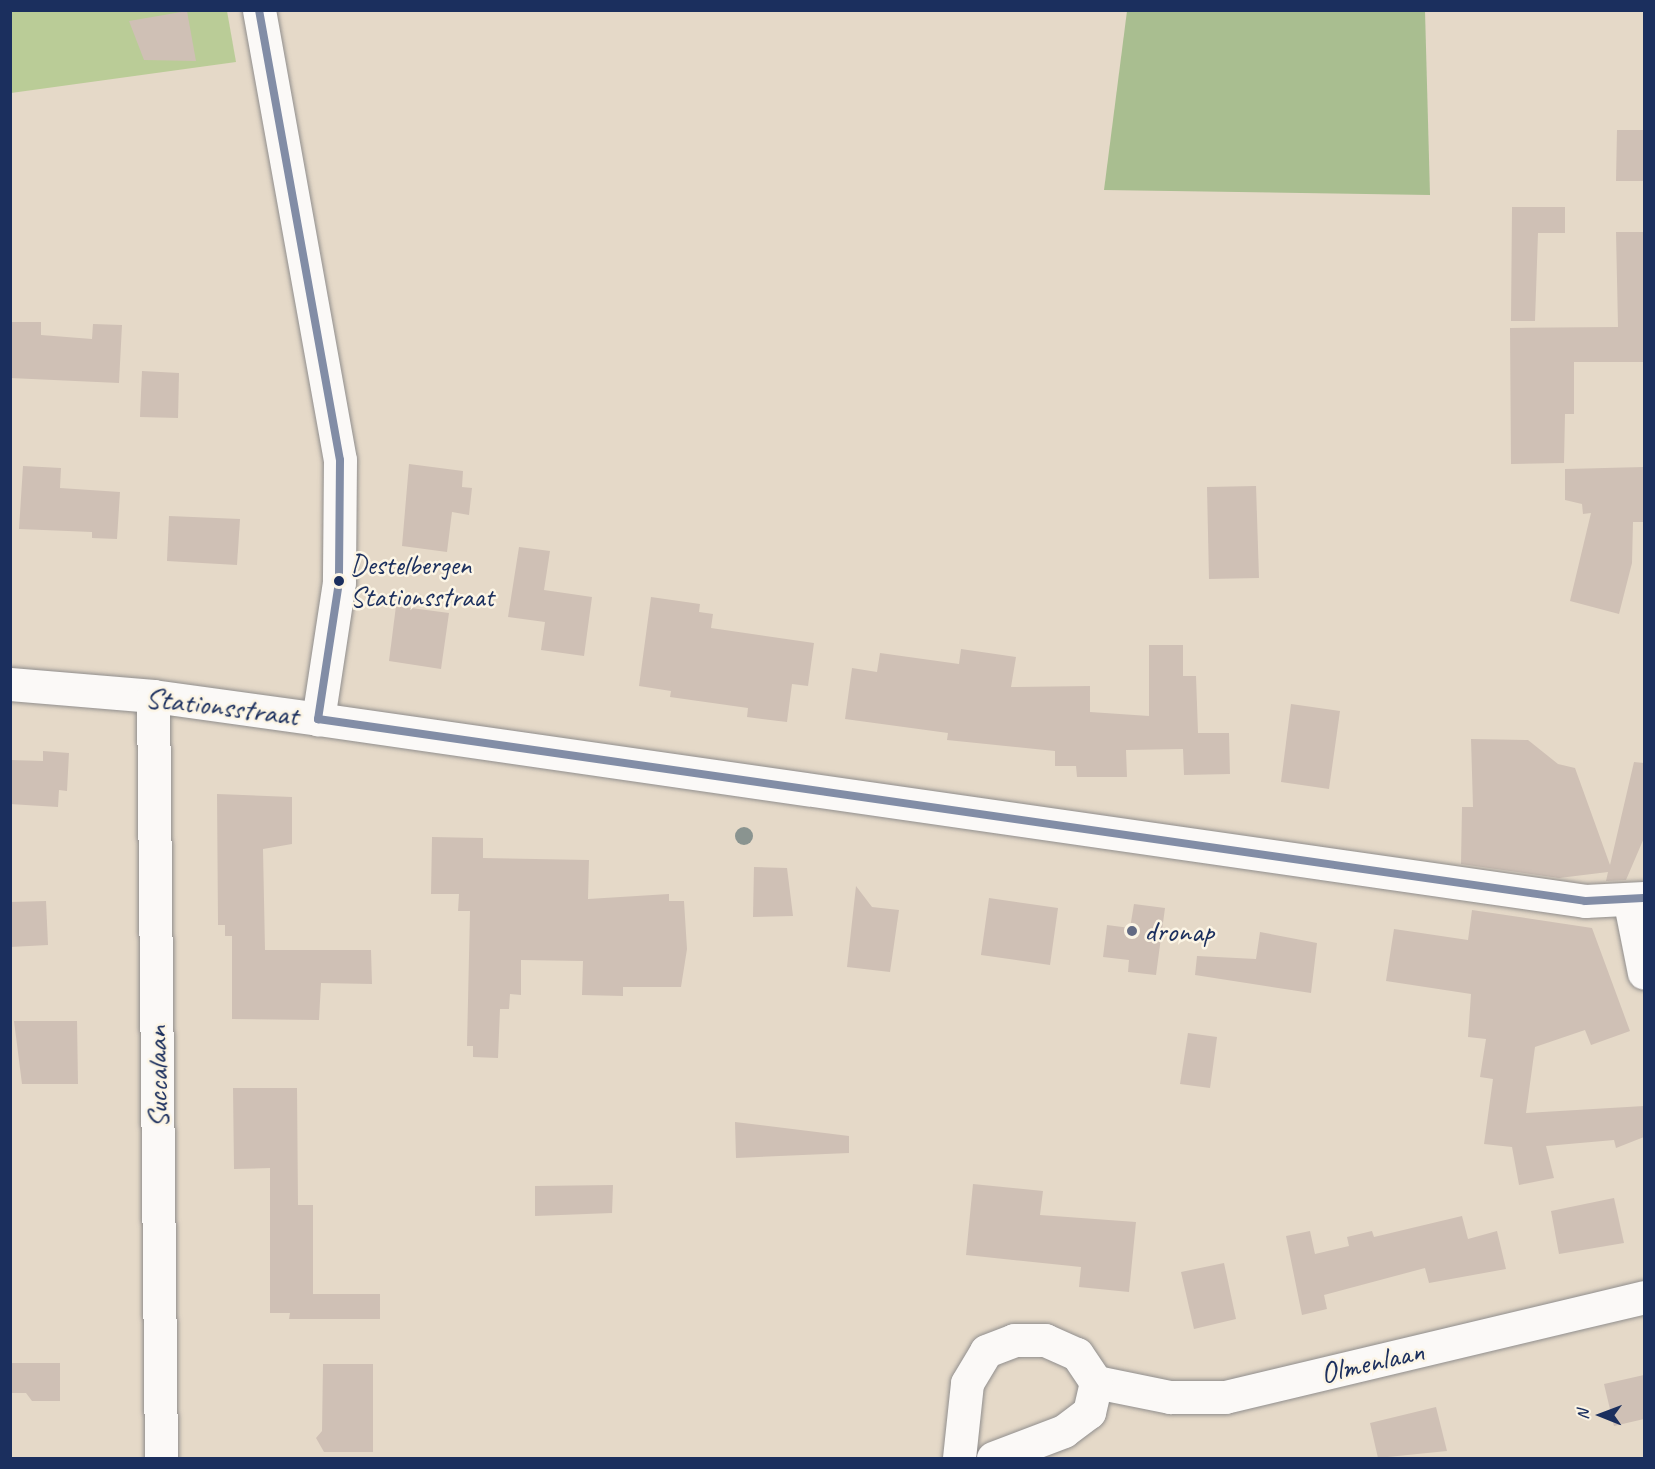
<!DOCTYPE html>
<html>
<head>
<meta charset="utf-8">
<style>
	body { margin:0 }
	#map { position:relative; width:1655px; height:1469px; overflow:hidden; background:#e5d9c8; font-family:Caveat,sans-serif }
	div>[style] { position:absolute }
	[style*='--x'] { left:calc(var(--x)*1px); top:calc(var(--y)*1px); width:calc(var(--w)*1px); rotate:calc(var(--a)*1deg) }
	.green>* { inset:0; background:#bacc97 }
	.forest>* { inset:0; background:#a9be90 }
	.building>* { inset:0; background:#cfc0b5 }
	.roads { filter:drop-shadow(0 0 2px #908e8d) drop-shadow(0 0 2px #908e8d) }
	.minor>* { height:33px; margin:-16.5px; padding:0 16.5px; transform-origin:16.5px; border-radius:16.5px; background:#fbf9f7 }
	.bus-1>* { height:8px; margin:-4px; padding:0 4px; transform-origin:4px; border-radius:4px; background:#828da6 }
	.trees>* { width:18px; height:18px; margin:-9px; border-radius:50%; background:#8a9490 }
	.dots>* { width:16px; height:16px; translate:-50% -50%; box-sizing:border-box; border:3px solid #fcf5e5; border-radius:50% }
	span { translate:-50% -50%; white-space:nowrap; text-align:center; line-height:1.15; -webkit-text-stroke:5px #fcf5e5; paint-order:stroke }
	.bus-label { font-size:28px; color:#1b2f5e }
	.left { translate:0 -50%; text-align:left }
	.street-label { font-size:30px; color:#1b2f5e }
	.poi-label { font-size:30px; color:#1b2f5e }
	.frame { position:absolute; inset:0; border:12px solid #1b2f5e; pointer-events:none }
	.north { position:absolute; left:1571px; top:1385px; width:60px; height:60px; -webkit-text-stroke:4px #fcf5e5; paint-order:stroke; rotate:271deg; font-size:16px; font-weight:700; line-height:24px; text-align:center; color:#1b2f5e }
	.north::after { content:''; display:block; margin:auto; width:21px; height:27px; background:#1b2f5e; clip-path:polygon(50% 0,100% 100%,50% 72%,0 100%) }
</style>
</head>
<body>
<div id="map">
	<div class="green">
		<div style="clip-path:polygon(10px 11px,227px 11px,236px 62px,11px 93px)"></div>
	</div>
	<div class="forest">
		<div style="clip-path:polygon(1127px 11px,1425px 11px,1430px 195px,1104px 190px)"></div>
	</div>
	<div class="building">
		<div style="clip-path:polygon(187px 11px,196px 61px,144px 60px,129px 21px)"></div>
		<div style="clip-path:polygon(1617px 130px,1644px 130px,1644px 181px,1616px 181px)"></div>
		<div style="clip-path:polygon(1512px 207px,1565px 207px,1565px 233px,1538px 233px,1535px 321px,1511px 321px)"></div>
		<div style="clip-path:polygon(1616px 232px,1644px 232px,1644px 362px,1574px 362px,1574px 414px,1565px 414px,1564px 463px,1511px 464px,1510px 328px,1618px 327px)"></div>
		<div style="clip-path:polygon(10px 322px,41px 322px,41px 335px,92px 339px,93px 324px,122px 325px,119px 383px,10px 378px)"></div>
		<div style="clip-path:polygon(142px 371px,179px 373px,178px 418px,140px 417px)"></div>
		<div style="clip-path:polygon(409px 464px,463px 471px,462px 487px,472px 488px,469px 515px,452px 512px,447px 552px,402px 546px)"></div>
		<div style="clip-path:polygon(23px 466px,61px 468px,60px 488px,120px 492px,117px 539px,92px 538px,92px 532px,19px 529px)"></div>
		<div style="clip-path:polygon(1644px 467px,1644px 522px,1633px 522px,1632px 563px,1619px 614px,1570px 601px,1591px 513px,1583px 514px,1582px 504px,1565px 500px,1565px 469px)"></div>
		<div style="clip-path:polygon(1256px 486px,1259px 578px,1209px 579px,1207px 487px)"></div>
		<div style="clip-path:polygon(169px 516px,240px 519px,237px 565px,167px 561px)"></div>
		<div style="clip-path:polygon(519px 547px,550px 551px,544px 590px,592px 597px,584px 656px,541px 650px,545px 622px,508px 617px)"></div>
		<div style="clip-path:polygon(651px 597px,700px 604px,699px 612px,713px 614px,711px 628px,814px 643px,808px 686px,792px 684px,787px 722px,747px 717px,748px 708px,670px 697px,671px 691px,639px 686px)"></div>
		<div style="clip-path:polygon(396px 606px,449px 613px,441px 669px,389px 661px)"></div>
		<div style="clip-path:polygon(1149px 645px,1183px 645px,1183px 676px,1196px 676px,1198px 733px,1229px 733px,1230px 774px,1184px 775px,1183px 749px,1126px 750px,1127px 777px,1077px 777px,1076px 766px,1055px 766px,1055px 751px,947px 740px,948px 733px,845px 719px,852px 668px,877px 672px,880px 653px,959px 664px,961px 649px,1016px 657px,1011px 687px,1090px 686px,1090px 712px,1149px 716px)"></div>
		<div style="clip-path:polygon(1291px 704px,1340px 711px,1329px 789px,1281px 782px)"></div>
		<div style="clip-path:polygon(1471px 739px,1528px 740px,1558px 764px,1575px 768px,1610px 865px,1634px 762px,1644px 763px,1644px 838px,1626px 880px,1606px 881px,1608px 872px,1559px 878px,1461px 864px,1462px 807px,1473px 807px)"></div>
		<div style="clip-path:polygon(43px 751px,69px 753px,67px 791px,59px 790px,58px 807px,10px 804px,10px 760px,43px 761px)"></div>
		<div style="clip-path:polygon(217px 794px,292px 797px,292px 844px,263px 849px,265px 950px,371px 950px,372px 984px,321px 983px,319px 1020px,232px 1019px,232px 936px,225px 936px,225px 925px,218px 925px)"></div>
		<div style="clip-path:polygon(432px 837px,483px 838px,483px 858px,589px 860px,588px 899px,669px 894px,669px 901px,684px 901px,687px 949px,681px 987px,623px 987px,623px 996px,582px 995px,583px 961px,521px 960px,521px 995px,510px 994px,509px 1009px,500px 1009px,498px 1058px,473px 1057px,473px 1046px,467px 1046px,470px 911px,458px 911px,459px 894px,431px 894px)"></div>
		<div style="clip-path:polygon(754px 867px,787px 868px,793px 916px,753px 917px)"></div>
		<div style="clip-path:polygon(856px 886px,872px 907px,899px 910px,890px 972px,847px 967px)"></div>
		<div style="clip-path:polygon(989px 898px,1058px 908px,1050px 965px,981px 955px)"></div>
		<div style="clip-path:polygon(46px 901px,48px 945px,10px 947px,10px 902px)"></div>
		<div style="clip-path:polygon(1134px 904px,1165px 908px,1156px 975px,1128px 972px,1129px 960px,1103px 957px,1107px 925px,1130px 928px)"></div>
		<div style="clip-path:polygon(1472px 910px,1592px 928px,1630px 1031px,1591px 1045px,1585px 1030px,1535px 1047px,1526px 1113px,1644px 1106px,1644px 1137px,1616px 1148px,1614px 1140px,1546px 1146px,1554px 1178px,1519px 1185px,1512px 1147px,1484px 1144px,1493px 1079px,1480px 1077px,1486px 1039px,1468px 1037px,1471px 994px,1386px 981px,1394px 929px,1468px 940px)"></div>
		<div style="clip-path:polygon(1260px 932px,1317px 943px,1311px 993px,1195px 975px,1197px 956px,1256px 959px)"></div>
		<div style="clip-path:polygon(14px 1021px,77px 1021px,78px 1084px,22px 1084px)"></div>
		<div style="clip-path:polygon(1188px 1033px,1217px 1037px,1210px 1088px,1180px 1084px)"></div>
		<div style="clip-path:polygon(233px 1088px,297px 1088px,298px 1205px,313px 1205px,313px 1294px,380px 1294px,380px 1319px,289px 1319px,290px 1313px,270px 1313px,270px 1168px,234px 1169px)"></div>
		<div style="clip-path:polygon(735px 1122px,849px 1136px,849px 1153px,736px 1158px)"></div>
		<div style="clip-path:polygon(973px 1184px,1043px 1191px,1040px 1215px,1136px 1222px,1129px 1292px,1079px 1287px,1081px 1267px,966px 1255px)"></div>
		<div style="clip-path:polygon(613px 1185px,612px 1213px,535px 1216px,535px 1186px)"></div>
		<div style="clip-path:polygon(1614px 1198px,1624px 1243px,1559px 1254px,1551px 1211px)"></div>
		<div style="clip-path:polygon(1462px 1216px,1468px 1239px,1497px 1231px,1506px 1269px,1429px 1283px,1425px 1268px,1324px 1295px,1327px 1309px,1302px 1315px,1286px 1236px,1310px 1231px,1315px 1254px,1349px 1246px,1347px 1237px,1372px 1231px,1374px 1237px)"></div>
		<div style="clip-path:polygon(1224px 1263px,1236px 1319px,1194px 1329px,1181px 1272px)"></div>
		<div style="clip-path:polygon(10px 1363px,60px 1363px,60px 1401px,32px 1401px,26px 1393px,10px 1393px)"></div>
		<div style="clip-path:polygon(323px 1364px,373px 1364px,373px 1452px,324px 1452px,316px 1438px,322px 1431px)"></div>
		<div style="clip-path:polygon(1644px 1375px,1644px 1419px,1614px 1426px,1604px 1384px)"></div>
		<div style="clip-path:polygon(1436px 1407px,1447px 1451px,1378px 1458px,1370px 1423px)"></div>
	</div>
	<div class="roads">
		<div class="minor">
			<div style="--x:259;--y:10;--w:457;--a:79.8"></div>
			<div style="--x:340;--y:460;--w:122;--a:90.5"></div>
			<div style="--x:339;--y:582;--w:139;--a:98.7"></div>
			<div style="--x:10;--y:684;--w:144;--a:4.8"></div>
			<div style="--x:153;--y:696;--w:167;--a:7.9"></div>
			<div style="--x:318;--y:719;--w:1280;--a:8.17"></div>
			<div style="--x:1585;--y:901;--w:59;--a:-2.9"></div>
			<div style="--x:153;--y:696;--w:762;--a:89.4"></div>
			<div style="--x:1630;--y:903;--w:71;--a:78.7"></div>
			<div style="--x:1096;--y:1382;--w:76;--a:11.5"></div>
			<div style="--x:1170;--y:1397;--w:55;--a:0"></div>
			<div style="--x:1225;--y:1397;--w:431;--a:-13.4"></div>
			<div style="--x:959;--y:1458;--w:75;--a:-83.9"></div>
			<div style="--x:967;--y:1383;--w:37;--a:-59"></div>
			<div style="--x:986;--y:1351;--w:30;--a:-21"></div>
			<div style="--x:1014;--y:1340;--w:31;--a:0"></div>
			<div style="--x:1045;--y:1340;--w:35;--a:24"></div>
			<div style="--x:1077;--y:1354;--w:34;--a:56"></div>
			<div style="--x:1096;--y:1382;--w:31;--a:103"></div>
			<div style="--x:1089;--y:1412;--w:31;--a:143"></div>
			<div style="--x:1064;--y:1431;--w:76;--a:159.2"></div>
		</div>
	</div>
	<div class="bus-1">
		<div style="--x:259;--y:10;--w:457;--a:79.8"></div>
		<div style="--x:340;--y:460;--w:122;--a:90.5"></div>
		<div style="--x:339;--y:582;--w:139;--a:98.7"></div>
		<div style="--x:318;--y:719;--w:1280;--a:8.17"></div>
		<div style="--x:1585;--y:901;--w:59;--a:-2.9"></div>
	</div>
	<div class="trees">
		<div style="left:744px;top:836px"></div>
	</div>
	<div class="dots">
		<div style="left:339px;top:581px;background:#1b2f5e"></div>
		<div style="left:1132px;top:931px;background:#626a83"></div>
	</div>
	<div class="bus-label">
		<span class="left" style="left:350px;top:581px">Destelbergen<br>Stationsstraat</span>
	</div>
	<div class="street-label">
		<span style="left:222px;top:706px;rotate:7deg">Stationsstraat</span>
		<span style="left:157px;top:1077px;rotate:-91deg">Succalaan</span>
		<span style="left:1372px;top:1362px;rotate:-13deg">Olmenlaan</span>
	</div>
	<div class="poi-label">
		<span class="left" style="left:1144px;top:931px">dronap</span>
	</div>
	<div class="frame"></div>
	<div class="north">N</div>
</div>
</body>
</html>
